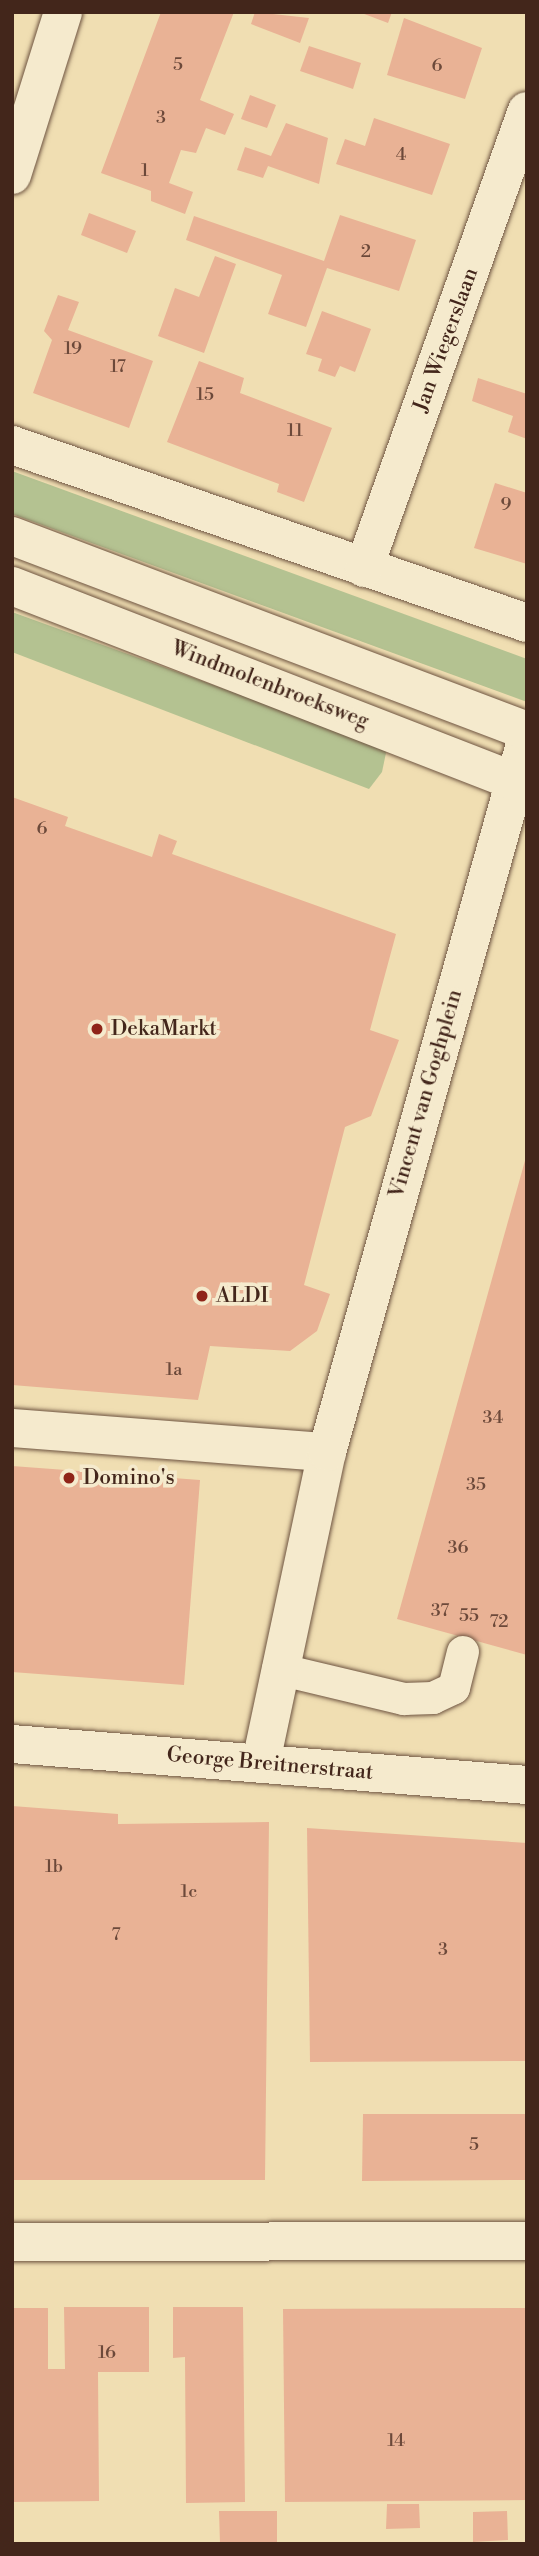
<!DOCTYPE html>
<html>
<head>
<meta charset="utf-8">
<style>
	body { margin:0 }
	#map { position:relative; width:539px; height:2556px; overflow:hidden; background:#f0deb2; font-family:"Libre Bodoni",serif }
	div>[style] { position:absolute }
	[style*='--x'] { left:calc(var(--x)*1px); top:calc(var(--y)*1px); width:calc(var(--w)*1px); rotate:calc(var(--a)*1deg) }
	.green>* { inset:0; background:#b4c291 }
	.building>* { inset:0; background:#e9b295 }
	.roads { filter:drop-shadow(0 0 2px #6e5441) drop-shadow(0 0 2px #6e5441) }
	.lane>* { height:32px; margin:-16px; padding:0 16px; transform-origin:16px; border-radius:16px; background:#f5eacd }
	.street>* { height:38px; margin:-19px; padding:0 19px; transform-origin:19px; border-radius:19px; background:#f5eacd }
	.secondary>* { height:38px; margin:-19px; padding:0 19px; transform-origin:19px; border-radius:19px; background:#f5eacd }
	.dots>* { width:19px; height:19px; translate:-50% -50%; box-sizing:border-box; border:4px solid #f5eacd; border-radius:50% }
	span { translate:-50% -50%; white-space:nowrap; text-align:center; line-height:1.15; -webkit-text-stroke:7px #f5eacd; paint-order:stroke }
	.number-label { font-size:18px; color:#6c493a }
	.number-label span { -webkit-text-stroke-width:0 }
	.street-label { font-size:21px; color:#43261b }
	.poi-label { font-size:21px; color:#43261b }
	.left { translate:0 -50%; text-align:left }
	.frame { position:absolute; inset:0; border:14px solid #43261b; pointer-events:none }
</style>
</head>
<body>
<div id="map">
	<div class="green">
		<div style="clip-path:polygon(12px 471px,527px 659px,527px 702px,12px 514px)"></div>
		<div style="clip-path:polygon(12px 612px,387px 748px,382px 772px,369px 789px,12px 652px)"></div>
	</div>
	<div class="building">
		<div style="clip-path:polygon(161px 12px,234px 12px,200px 100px,234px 114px,225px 135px,206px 128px,196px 153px,181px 150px,169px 183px,193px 192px,185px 214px,151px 201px,151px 191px,101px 173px)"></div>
		<div style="clip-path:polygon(255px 12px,309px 18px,300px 43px,251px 24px)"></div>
		<div style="clip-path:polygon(359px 12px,392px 12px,388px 23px)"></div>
		<div style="clip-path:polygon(404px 18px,482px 48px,465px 99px,387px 75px)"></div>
		<div style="clip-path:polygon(309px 46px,361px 63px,353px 89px,300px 71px)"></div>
		<div style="clip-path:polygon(250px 95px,276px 105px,267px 128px,241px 119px)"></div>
		<div style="clip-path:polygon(374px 118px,450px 144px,432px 195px,336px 164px,345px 139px,365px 146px)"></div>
		<div style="clip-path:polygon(286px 123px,328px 138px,319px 184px,268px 166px,263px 178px,237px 170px,245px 147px,271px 156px)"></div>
		<div style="clip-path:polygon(89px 213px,136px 231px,127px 253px,81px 235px)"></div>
		<div style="clip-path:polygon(340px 215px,416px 240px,399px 291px,327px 268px,306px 327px,268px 314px,282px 275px,186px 240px,194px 216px,324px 261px)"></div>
		<div style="clip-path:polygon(215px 256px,236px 264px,204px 353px,158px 336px,175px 288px,199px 297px)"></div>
		<div style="clip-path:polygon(58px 295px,79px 302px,68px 330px,153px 361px,129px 428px,33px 393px,52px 340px,44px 331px)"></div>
		<div style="clip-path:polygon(322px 311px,371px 329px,355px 372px,340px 366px,335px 377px,318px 371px,322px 359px,306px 354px)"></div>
		<div style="clip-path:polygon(199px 361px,244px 378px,240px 393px,332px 428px,304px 502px,277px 492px,279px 484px,167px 442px)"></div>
		<div style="clip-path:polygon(478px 378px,527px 394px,527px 439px,508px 432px,513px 416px,472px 401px)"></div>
		<div style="clip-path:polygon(495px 483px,527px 493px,527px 564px,474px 548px)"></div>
		<div style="clip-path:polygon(12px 797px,68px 817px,65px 826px,152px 857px,159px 834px,177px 841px,172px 854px,396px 934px,370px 1030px,399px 1040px,371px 1116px,345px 1127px,304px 1285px,330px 1294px,317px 1331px,290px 1351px,210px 1346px,198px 1400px,12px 1385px)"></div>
		<div style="clip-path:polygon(526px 1157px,527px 1157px,527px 1655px,397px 1619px)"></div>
		<div style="clip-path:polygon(12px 1466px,200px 1480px,184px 1685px,12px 1672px)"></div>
		<div style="clip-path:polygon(12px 1806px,118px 1814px,118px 1824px,269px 1822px,265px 2180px,12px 2180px)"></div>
		<div style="clip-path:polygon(307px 1828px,527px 1843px,527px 2061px,310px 2062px)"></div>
		<div style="clip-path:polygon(363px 2114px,527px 2114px,527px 2180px,362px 2181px)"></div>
		<div style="clip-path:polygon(64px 2307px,149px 2307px,149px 2372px,98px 2372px,99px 2501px,12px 2502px,12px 2308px,48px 2308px,48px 2369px,65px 2369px)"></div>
		<div style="clip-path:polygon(173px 2307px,243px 2307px,245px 2502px,186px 2503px,185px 2357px,173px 2358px)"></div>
		<div style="clip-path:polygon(527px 2308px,527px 2500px,285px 2502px,283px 2309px)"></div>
		<div style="clip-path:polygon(387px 2504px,419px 2504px,420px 2528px,386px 2529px)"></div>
		<div style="clip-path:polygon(219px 2511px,277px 2511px,277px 2544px,220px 2544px)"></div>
		<div style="clip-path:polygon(507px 2511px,508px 2540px,473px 2542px,473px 2512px)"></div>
	</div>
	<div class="roads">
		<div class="lane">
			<div style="--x:278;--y:1669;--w:130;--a:13.4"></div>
			<div style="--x:404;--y:1699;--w:29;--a:-2"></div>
			<div style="--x:433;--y:1698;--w:23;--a:-25"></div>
			<div style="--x:454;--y:1688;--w:37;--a:-76"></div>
		</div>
		<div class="street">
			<div style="--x:12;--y:175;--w:171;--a:-72.6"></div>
			<div style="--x:12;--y:445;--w:545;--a:19.07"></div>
			<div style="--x:364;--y:568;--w:485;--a:-70.4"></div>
			<div style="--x:12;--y:1428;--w:316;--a:4.4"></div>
			<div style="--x:12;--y:1744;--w:517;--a:4.55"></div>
			<div style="--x:261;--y:1762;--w:317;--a:-78"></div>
			<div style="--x:327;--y:1452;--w:742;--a:-74.37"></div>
			<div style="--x:12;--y:2242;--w:515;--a:-0.11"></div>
		</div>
		<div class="secondary">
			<div style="--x:12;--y:536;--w:551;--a:20.74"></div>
			<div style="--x:12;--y:586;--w:552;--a:21.22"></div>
		</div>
	</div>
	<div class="dots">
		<div style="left:97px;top:1029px;background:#8f2418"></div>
		<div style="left:202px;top:1296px;background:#8f2418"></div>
		<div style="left:69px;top:1478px;background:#8f2418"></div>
	</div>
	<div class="number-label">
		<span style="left:178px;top:65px">5</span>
		<span style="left:437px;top:66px">6</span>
		<span style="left:161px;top:118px">3</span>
		<span style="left:401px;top:155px">4</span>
		<span style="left:145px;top:171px">1</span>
		<span style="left:366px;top:252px">2</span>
		<span style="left:73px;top:349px">19</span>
		<span style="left:118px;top:367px">17</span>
		<span style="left:205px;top:395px">15</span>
		<span style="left:295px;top:431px">11</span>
		<span style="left:506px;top:505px">9</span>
		<span style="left:42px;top:829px">6</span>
		<span style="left:174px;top:1370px">1a</span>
		<span style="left:493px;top:1418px">34</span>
		<span style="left:476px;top:1485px">35</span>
		<span style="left:458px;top:1548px">36</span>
		<span style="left:440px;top:1611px">37</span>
		<span style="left:469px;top:1616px">55</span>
		<span style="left:499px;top:1622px">72</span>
		<span style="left:54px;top:1867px">1b</span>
		<span style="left:189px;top:1892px">1c</span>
		<span style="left:116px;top:1935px">7</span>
		<span style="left:443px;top:1950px">3</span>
		<span style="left:474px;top:2145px">5</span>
		<span style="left:107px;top:2353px">16</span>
		<span style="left:396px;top:2441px">14</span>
	</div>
	<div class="street-label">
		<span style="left:446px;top:340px;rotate:-70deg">Jan Wiegerslaan</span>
		<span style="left:270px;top:685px;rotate:21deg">Windmolenbroeksweg</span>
		<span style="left:426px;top:1094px;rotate:-74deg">Vincent van Goghplein</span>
		<span style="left:270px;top:1764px;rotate:5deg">George Breitnerstraat</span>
	</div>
	<div class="poi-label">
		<span class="left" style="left:111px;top:1029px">DekaMarkt</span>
		<span class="left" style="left:216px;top:1296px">ALDI</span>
		<span class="left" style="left:83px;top:1478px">Domino's</span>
	</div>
	<div class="frame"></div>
</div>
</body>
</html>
